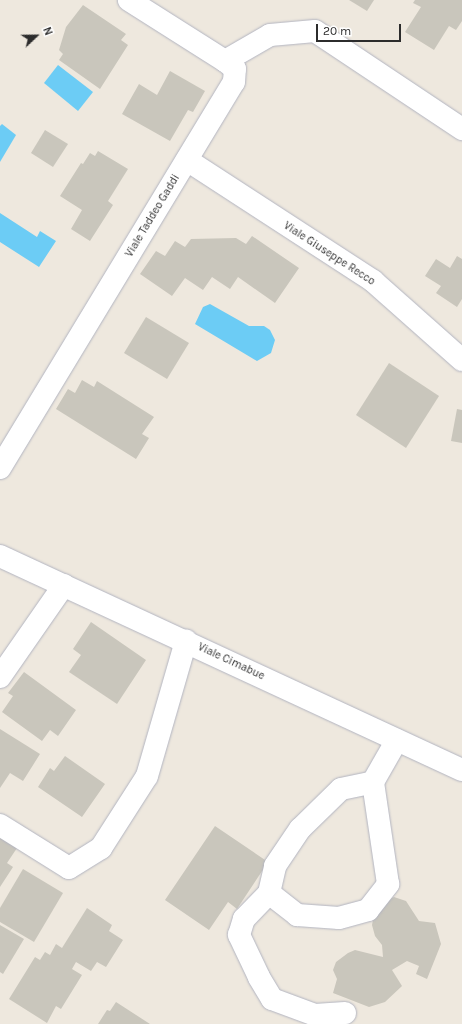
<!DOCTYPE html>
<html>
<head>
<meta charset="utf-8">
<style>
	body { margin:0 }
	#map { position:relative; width:462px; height:1024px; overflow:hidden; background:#eee8de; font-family:Karla,sans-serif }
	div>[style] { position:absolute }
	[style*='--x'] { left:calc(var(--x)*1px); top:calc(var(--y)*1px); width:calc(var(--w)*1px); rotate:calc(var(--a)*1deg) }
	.water>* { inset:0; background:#6cccf5 }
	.building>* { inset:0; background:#c9c6bc }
	.roads { filter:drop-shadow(0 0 1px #b2b4c0) drop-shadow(0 0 1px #b2b4c0) }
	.minor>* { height:22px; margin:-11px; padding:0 11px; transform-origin:11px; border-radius:11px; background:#fff }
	span { translate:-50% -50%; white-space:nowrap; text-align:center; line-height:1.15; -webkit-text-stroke:3px #fff; paint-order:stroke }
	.street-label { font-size:11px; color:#2c2c2c }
	.north { position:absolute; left:16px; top:16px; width:40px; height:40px; -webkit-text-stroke:3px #fff; paint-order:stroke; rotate:68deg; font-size:11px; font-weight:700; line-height:16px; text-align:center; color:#2c2c2c }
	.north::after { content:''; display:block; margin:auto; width:14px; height:18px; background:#2c2c2c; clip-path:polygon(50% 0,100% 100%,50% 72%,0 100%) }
	.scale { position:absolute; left:316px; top:24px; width:85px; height:18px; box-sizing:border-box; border:2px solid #2c2c2c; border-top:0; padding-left:5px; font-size:12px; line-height:14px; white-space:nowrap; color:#2c2c2c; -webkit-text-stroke:3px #fff; paint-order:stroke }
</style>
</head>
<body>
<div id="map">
	<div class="water">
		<div style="clip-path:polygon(58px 65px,93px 92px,78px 111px,44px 83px)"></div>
		<div style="clip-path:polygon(2px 124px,16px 135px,0 162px,0 126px)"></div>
		<div style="clip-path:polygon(0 213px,37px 237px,40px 231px,56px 241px,39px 267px,0 242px)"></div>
		<div style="clip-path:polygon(210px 304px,249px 326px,264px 326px,270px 330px,275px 340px,271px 353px,257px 361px,195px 324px,203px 307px)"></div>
	</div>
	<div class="building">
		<div style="clip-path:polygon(349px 0,374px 0,367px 11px)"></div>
		<div style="clip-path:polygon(415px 0,462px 0,462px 21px,456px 30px,449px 26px,434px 50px,405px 32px,421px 7px,413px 3px)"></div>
		<div style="clip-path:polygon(83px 5px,126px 34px,121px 40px,128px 45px,100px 89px,59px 60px,63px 54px,59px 50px,66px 27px)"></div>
		<div style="clip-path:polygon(170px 71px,205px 91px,193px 112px,188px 110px,170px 141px,122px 114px,139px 84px,157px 95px)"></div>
		<div style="clip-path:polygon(45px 130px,68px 144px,53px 167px,31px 153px)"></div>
		<div style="clip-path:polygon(98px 151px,128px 169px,108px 201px,113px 205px,90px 241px,71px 229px,82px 210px,60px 196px,81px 163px,83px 164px,90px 153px,95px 156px)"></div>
		<div style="clip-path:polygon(252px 236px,299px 268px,275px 303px,238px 277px,230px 289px,212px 277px,203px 290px,185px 278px,172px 296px,140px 274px,156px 251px,165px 256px,175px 241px,185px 247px,191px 239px,236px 238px,246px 244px)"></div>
		<div style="clip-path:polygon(457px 256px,462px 259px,462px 299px,457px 307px,436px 293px,441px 286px,425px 276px,436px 259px,450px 268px)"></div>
		<div style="clip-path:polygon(146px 317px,189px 343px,167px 379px,124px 353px)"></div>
		<div style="clip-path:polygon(389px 363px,439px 396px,406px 448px,356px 415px)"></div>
		<div style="clip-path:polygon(82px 380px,94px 387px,97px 381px,154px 417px,142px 434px,149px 438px,136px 459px,56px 409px,68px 389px,75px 393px)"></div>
		<div style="clip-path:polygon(457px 409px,462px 410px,462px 443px,451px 441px)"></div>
		<div style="clip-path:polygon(91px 622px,146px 660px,117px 704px,69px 672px,81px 655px,73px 649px)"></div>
		<div style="clip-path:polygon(24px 672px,76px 710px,58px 736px,50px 730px,42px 741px,2px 712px,13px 696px,8px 693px)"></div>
		<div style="clip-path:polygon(0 729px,40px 754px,23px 781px,10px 773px,0 788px)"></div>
		<div style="clip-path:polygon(65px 756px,105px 784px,82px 817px,38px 787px,50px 768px,54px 771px)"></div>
		<div style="clip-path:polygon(215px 826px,268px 862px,237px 909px,228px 902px,209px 930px,165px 900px)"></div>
		<div style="clip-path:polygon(0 837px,17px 848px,7px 863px,13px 867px,0 887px)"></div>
		<div style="clip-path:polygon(23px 869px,63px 893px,34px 942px,0 922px,0 908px)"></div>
		<div style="clip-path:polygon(394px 897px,406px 901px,419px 921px,435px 923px,441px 944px,427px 979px,416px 974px,419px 966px,407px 961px,392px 970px,402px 986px,385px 1002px,369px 1007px,333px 993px,337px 979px,333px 970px,336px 962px,348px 953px,355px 950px,383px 957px,382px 945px,375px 936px,372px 925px,374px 915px,383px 902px)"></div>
		<div style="clip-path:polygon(87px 908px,112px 925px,109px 931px,123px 940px,106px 967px,97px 962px,91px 971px,76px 962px,72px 969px,82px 975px,61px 1009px,56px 1006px,47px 1023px,9px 999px,35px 957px,40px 960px,45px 952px,50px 955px,56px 944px,62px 948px)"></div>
		<div style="clip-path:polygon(0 925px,24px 939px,3px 974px,0 972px)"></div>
		<div style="clip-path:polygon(116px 1002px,150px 1024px,98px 1024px,107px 1010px,110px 1011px)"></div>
	</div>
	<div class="roads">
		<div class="minor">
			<div style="--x:225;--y:61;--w:52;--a:-30"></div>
			<div style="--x:270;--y:35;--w:45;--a:-5.1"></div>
			<div style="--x:315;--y:31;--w:177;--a:33.7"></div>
			<div style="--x:187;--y:160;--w:222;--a:33"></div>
			<div style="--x:373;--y:281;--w:119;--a:41.6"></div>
			<div style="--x:0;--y:468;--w:451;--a:-58.8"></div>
			<div style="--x:234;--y:82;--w:13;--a:-86"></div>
			<div style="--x:235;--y:69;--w:13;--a:-141"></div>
			<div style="--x:225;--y:61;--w:114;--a:-147.6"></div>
			<div style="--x:0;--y:556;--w:509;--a:24.85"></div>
			<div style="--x:0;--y:677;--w:112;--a:-55.2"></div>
			<div style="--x:0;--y:825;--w:81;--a:31.9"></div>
			<div style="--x:69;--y:868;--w:38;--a:-32"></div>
			<div style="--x:101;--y:848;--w:85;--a:-57.4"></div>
			<div style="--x:147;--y:776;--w:141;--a:-73.9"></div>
			<div style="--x:269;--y:893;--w:36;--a:38"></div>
			<div style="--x:297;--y:915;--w:42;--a:4.1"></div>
			<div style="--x:339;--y:918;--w:30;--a:-15"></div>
			<div style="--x:368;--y:910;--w:33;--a:-52"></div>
			<div style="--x:388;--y:884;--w:103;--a:-98.4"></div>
			<div style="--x:345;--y:1013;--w:30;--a:176"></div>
			<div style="--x:315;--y:1015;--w:46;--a:-159.6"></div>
			<div style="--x:272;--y:999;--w:26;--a:-121"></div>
			<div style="--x:259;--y:977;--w:47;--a:-115.5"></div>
			<div style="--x:239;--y:935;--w:17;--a:-73"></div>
			<div style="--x:244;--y:919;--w:36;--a:-46"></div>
			<div style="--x:269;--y:893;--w:28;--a:-77"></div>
			<div style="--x:275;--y:866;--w:45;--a:-56"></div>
			<div style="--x:300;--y:829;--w:57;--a:-44.3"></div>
			<div style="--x:341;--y:789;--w:33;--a:-12"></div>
			<div style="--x:373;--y:782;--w:48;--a:-60.3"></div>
		</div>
	</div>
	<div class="street-label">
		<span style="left:153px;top:216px;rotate:-59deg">Viale Taddeo Gaddi</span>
		<span style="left:329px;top:254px;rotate:33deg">Viale Giuseppe Recco</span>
		<span style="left:231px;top:662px;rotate:25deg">Viale Cimabue</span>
	</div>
	<div class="north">N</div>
	<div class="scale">20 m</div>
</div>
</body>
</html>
